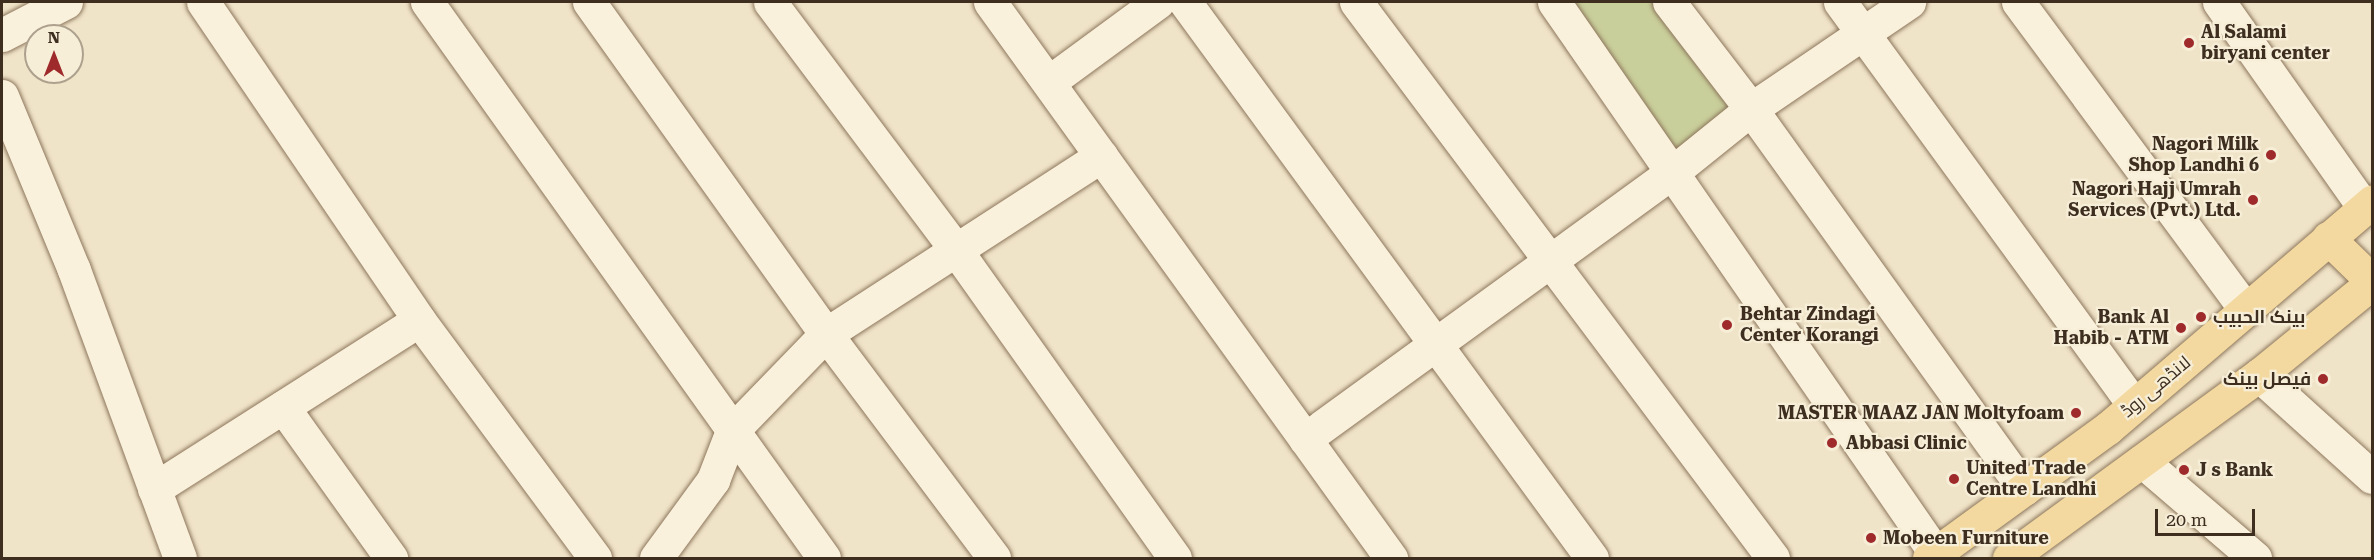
<!DOCTYPE html>
<html>
<head>
<meta charset="utf-8">
<style>
	body { margin:0 }
	#map { position:relative; width:2374px; height:560px; overflow:hidden; background:#f0e4c8; font-family:"Roboto Serif",Cairo,serif }
	div>[style] { position:absolute }
	[style*='--x'] { left:calc(var(--x)*1px); top:calc(var(--y)*1px); width:calc(var(--w)*1px); rotate:calc(var(--a)*1deg) }
	.green>* { inset:0; background:#c9cf9b }
	.roads { filter:drop-shadow(0 0 2px #8d765c) drop-shadow(0 0 2px #8d765c) }
	.minor>* { height:33px; margin:-16.5px; padding:0 16.5px; transform-origin:16.5px; border-radius:16.5px; background:#faf1dc }
	.major>* { height:33px; margin:-16.5px; padding:0 16.5px; transform-origin:16.5px; border-radius:16.5px; background:#f3d9a0 }
	.dots>* { width:16px; height:16px; translate:-50% -50%; box-sizing:border-box; border:3px solid #f7eed8; border-radius:50% }
	span { translate:-50% -50%; white-space:nowrap; text-align:center; line-height:1.15; -webkit-text-stroke:4.5px #f7eed8; paint-order:stroke }
	.poi-label { font-size:18px; color:#3d2e20; font-weight:700 }
	.left { translate:0 -50%; text-align:left }
	.right { translate:-100% -50%; text-align:right }
	.street-label { font-size:18px; color:#3d2e20 }
	.frame { position:absolute; inset:0; border:3px solid #3d2e20; pointer-events:none }
	.north { position:absolute; left:24px; top:24px; width:60px; height:60px; box-sizing:border-box; background:#f7eed8; border:2px solid #ada18e; border-radius:50%; rotate:0deg; font-size:16px; font-weight:700; line-height:24px; text-align:center; color:#3d2e20 }
	.north::after { content:''; display:block; margin:auto; width:21px; height:27px; background:#9e2a2b; clip-path:polygon(50% 0,100% 100%,50% 72%,0 100%) }
	.scale { position:absolute; left:2155px; top:509px; width:100px; height:27px; box-sizing:border-box; border:3px solid #3d2e20; border-top:0; padding-left:8px; font-size:18px; line-height:21px; white-space:nowrap; color:#3d2e20; -webkit-text-stroke:4px #f7eed8; paint-order:stroke }
</style>
</head>
<body>
<div id="map">
	<div class="green">
		<div style="clip-path:polygon(1554px 2px,1669px 2px,1751px 109px,1674px 171px)"></div>
	</div>
	<div class="roads">
		<div class="minor">
			<div style="--x:203;--y:2;--w:384;--a:55.8"></div>
			<div style="--x:419;--y:320;--w:296;--a:53.5"></div>
			<div style="--x:427;--y:2;--w:683;--a:54.47"></div>
			<div style="--x:589;--y:2;--w:408;--a:54.5"></div>
			<div style="--x:826;--y:334;--w:280;--a:53.1"></div>
			<div style="--x:770;--y:2;--w:310;--a:53.1"></div>
			<div style="--x:956;--y:250;--w:378;--a:54.6"></div>
			<div style="--x:990;--y:2;--w:686;--a:54.2"></div>
			<div style="--x:1185;--y:2;--w:689;--a:53.8"></div>
			<div style="--x:1356;--y:2;--w:695;--a:53.13"></div>
			<div style="--x:1554;--y:2;--w:671;--a:55.32"></div>
			<div style="--x:1669;--y:2;--w:135;--a:52.5"></div>
			<div style="--x:1751;--y:109;--w:468;--a:54.3"></div>
			<div style="--x:1840;--y:2;--w:499;--a:53.9"></div>
			<div style="--x:2018;--y:2;--w:383;--a:53.5"></div>
			<div style="--x:2219;--y:2;--w:253;--a:54.8"></div>
			<div style="--x:2;--y:35;--w:72;--a:-27.3"></div>
			<div style="--x:1049;--y:82;--w:135;--a:-36.3"></div>
			<div style="--x:2;--y:96;--w:188;--a:67.5"></div>
			<div style="--x:74;--y:270;--w:307;--a:69.8"></div>
			<div style="--x:2259;--y:375;--w:152;--a:42.1"></div>
			<div style="--x:283;--y:407;--w:186;--a:54.4"></div>
			<div style="--x:1305;--y:439;--w:456;--a:-36"></div>
			<div style="--x:1674;--y:171;--w:99;--a:-38.8"></div>
			<div style="--x:1751;--y:109;--w:191;--a:-34.1"></div>
			<div style="--x:2142;--y:461;--w:149;--a:40.6"></div>
			<div style="--x:154;--y:489;--w:314;--a:-32.5"></div>
			<div style="--x:656;--y:558;--w:97;--a:-53.8"></div>
			<div style="--x:713;--y:480;--w:53;--a:-68.8"></div>
			<div style="--x:732;--y:431;--w:135;--a:-45.9"></div>
			<div style="--x:826;--y:334;--w:328;--a:-32.9"></div>
		</div>
		<div class="major">
			<div style="--x:2328;--y:238;--w:62;--a:44.3"></div>
			<div style="--x:1929;--y:558;--w:221;--a:-36"></div>
			<div style="--x:2108;--y:428;--w:348;--a:-40.6"></div>
			<div style="--x:2009;--y:558;--w:310;--a:-36.2"></div>
			<div style="--x:2259;--y:375;--w:146;--a:-39.2"></div>
		</div>
	</div>
	<div class="dots">
		<div style="left:2189px;top:43px;background:#9e2a2b"></div>
		<div style="left:2271px;top:155px;background:#9e2a2b"></div>
		<div style="left:2253px;top:200px;background:#9e2a2b"></div>
		<div style="left:2201px;top:317px;background:#9e2a2b"></div>
		<div style="left:1727px;top:325px;background:#9e2a2b"></div>
		<div style="left:2181px;top:328px;background:#9e2a2b"></div>
		<div style="left:2323px;top:379px;background:#9e2a2b"></div>
		<div style="left:2076px;top:413px;background:#9e2a2b"></div>
		<div style="left:1832px;top:443px;background:#9e2a2b"></div>
		<div style="left:2184px;top:470px;background:#9e2a2b"></div>
		<div style="left:1954px;top:479px;background:#9e2a2b"></div>
		<div style="left:1871px;top:538px;background:#9e2a2b"></div>
	</div>
	<div class="poi-label">
		<span class="left" style="left:2201px;top:43px">Al Salami<br>biryani center</span>
		<span class="right" style="left:2259px;top:155px">Nagori Milk<br>Shop Landhi 6</span>
		<span class="right" style="left:2241px;top:200px">Nagori Hajj Umrah<br>Services (Pvt.) Ltd.</span>
		<span class="left" style="left:1740px;top:325px">Behtar Zindagi<br>Center Korangi</span>
		<span class="left" style="left:2213px;top:317px">بينک الحبيب</span>
		<span class="right" style="left:2169px;top:328px">Bank Al<br>Habib - ATM</span>
		<span class="right" style="left:2311px;top:379px">فیصل بینک</span>
		<span class="right" style="left:2064px;top:413px">MASTER MAAZ JAN Moltyfoam</span>
		<span class="left" style="left:1846px;top:443px">Abbasi Clinic</span>
		<span class="left" style="left:1966px;top:479px">United Trade<br>Centre Landhi</span>
		<span class="left" style="left:2196px;top:470px">J s Bank</span>
		<span class="left" style="left:1883px;top:538px">Mobeen Furniture</span>
	</div>
	<div class="street-label">
		<span style="left:2156px;top:387px;rotate:-40deg">لانڈھی روڈ</span>
	</div>
	<div class="frame"></div>
	<div class="north">N</div>
	<div class="scale">20 m</div>
</div>
</body>
</html>
